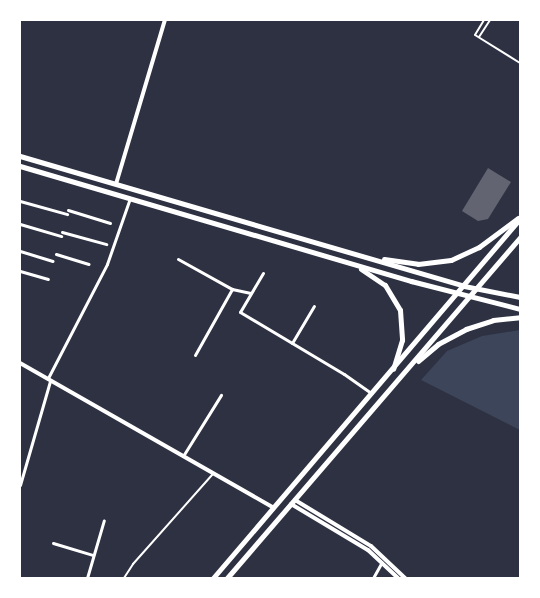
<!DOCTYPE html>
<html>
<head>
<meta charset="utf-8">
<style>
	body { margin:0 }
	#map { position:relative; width:540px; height:598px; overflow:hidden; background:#2d3142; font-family:"PT Sans",sans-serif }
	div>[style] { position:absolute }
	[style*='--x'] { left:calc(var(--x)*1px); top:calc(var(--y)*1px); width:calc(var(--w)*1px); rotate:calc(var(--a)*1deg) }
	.green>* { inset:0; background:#3c4559 }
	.building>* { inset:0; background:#626471 }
	.service>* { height:2px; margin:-1px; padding:0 1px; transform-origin:1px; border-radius:1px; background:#fff }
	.minor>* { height:3px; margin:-1.5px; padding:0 1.5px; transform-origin:1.5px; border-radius:1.5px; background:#fff }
	.tertiary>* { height:4px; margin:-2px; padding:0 2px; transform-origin:2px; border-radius:2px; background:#fff }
	.primary>* { height:5px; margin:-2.5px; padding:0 2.5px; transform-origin:2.5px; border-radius:2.5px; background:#fff }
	span { translate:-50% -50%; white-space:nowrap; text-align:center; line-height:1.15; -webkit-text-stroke:5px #fff; paint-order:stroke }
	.frame { position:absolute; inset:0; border:21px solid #fff; pointer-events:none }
</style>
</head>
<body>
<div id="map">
	<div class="green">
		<div style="clip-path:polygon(520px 330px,520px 430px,421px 380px,447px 351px,482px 336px)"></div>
	</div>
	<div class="building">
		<div style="clip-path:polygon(488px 168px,511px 182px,488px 219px,478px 221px,462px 211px)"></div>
	</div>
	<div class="service">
		<div style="--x:484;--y:20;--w:17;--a:121"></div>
		<div style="--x:475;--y:35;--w:53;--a:31.9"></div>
		<div style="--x:479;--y:37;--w:20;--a:-57"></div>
		<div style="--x:124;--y:578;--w:17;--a:-57"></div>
		<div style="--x:133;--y:564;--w:120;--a:-48.4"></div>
	</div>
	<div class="minor">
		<div style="--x:20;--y:201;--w:49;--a:15.5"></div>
		<div style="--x:68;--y:210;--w:44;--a:17.2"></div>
		<div style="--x:20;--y:224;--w:43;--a:16.3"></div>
		<div style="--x:62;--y:232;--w:46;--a:15.3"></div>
		<div style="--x:20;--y:251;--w:34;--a:17"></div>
		<div style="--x:56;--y:254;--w:34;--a:17"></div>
		<div style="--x:178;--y:259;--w:62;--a:29.1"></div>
		<div style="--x:232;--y:289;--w:19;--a:12"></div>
		<div style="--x:20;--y:271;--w:29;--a:16"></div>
		<div style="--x:263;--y:273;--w:45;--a:120.5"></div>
		<div style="--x:240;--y:312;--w:121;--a:30.8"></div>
		<div style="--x:344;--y:374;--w:33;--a:35"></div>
		<div style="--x:292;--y:343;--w:43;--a:-59.3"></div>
		<div style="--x:195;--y:355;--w:76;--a:-60.7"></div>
		<div style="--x:48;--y:378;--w:128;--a:-62.6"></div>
		<div style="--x:107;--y:264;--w:70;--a:-70.8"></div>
		<div style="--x:183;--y:456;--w:72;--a:-58.1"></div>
		<div style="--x:20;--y:485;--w:108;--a:-73.9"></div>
		<div style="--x:53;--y:543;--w:42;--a:16.7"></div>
		<div style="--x:87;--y:578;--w:60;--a:-73.7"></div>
		<div style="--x:373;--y:578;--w:18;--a:-61"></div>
	</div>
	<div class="tertiary">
		<div style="--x:116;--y:184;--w:171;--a:-73.4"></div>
		<div style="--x:20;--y:363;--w:292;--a:29.7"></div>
		<div style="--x:295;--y:500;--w:89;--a:31.2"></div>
		<div style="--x:371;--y:546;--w:47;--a:43.3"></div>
		<div style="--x:291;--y:504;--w:90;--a:30.9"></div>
		<div style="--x:368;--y:550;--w:41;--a:43"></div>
	</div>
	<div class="primary">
		<div style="--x:20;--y:156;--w:463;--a:16.3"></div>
		<div style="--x:464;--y:286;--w:57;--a:11.1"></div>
		<div style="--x:20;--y:166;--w:408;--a:16.4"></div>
		<div style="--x:411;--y:281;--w:113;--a:14.4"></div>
		<div style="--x:384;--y:259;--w:34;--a:8"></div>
		<div style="--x:418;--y:264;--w:33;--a:-7"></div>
		<div style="--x:451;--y:260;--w:31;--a:-25"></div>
		<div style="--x:479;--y:247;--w:49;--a:-36.6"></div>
		<div style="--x:361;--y:269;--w:29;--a:34"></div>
		<div style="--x:385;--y:285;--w:29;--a:59"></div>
		<div style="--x:400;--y:310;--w:30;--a:86"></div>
		<div style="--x:402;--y:340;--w:30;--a:107"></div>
		<div style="--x:418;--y:361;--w:26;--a:-40"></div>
		<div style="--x:438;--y:344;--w:32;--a:-28"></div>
		<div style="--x:466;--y:329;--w:28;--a:-18"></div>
		<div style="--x:493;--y:320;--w:27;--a:-6"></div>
		<div style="--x:213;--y:578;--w:472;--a:-49.5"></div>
		<div style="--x:227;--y:578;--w:450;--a:-49.3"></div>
	</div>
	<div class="frame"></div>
</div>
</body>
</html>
